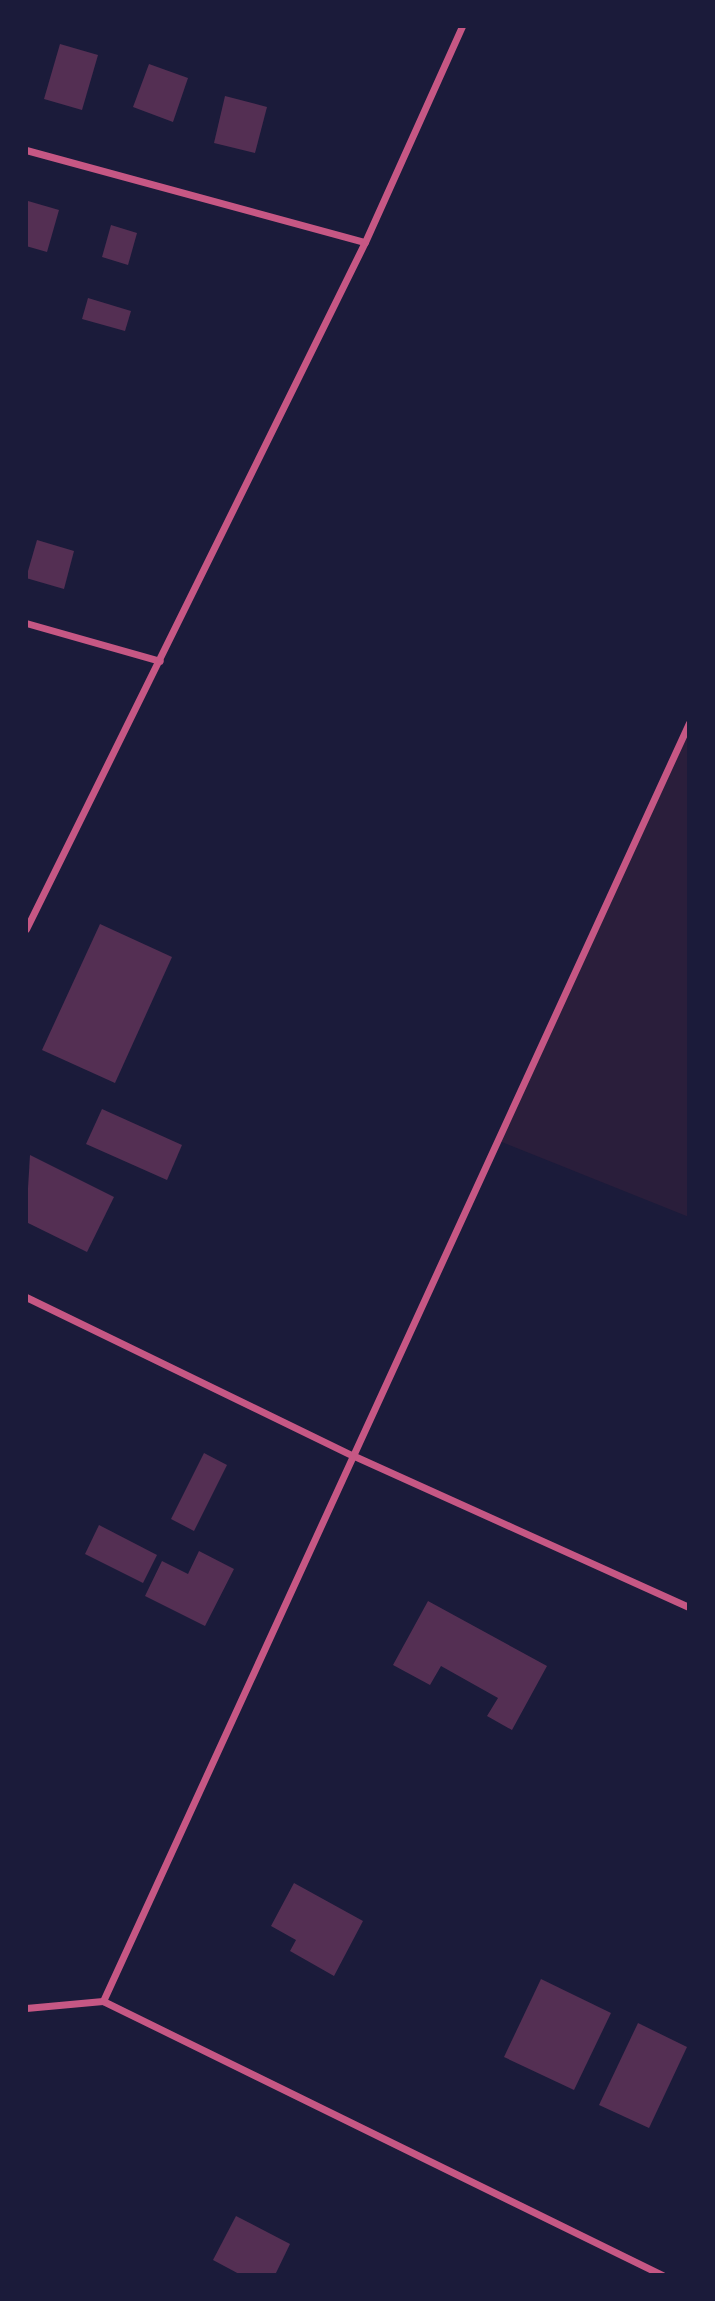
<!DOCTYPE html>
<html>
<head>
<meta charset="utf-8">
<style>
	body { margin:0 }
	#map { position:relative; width:715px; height:2301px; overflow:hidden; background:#1b1b3a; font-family:Montserrat,sans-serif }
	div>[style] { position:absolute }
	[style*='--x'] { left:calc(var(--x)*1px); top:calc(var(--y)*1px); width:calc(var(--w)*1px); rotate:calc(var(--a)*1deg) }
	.green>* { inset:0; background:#2a1e3b }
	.building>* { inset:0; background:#542f53 }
	.minor>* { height:7px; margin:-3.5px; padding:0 3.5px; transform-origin:3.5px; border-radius:3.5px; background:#c65784 }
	span { translate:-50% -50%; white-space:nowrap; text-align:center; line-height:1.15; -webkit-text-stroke:6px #1b1b3a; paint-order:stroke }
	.frame { position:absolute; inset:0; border:28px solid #1b1b3a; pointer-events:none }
</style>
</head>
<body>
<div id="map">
	<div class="green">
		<div style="clip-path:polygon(689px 723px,689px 1217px,497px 1140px)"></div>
	</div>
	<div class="building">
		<div style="clip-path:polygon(60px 44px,98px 55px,82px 110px,44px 99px)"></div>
		<div style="clip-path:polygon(149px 64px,188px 78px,173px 122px,133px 107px)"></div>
		<div style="clip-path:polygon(225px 96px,267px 107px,255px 153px,214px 143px)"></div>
		<div style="clip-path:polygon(28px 201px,59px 210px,47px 252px,26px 246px)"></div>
		<div style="clip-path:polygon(111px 225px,137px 233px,128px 265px,102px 257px)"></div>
		<div style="clip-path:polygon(88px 298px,131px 311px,125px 331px,82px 319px)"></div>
		<div style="clip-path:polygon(37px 540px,74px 551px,64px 589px,26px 578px)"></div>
		<div style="clip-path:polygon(100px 924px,172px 957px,115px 1083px,42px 1050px)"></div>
		<div style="clip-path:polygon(102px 1109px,182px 1145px,167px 1180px,86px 1144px)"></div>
		<div style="clip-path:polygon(30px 1155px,114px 1197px,87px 1252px,26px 1222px)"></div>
		<div style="clip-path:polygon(204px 1453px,227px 1465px,194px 1531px,171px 1519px)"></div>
		<div style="clip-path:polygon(99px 1525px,157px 1555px,143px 1583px,85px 1554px)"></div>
		<div style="clip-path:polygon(199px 1551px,234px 1569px,205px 1626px,145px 1596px,162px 1561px,188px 1574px)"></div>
		<div style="clip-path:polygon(428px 1601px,547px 1666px,512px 1730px,487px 1716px,498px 1698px,441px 1666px,430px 1685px,393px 1665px)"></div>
		<div style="clip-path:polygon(294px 1883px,363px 1921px,334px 1976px,290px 1951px,296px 1940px,271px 1926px)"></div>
		<div style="clip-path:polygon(541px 1979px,611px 2013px,574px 2090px,504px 2057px)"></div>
		<div style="clip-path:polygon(638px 2023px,687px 2047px,649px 2128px,599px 2105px)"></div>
		<div style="clip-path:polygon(236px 2216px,290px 2244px,275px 2275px,241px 2275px,213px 2260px)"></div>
	</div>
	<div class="minor">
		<div style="--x:26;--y:150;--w:351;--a:15.2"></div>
		<div style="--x:26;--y:623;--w:139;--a:15.8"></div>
		<div style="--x:26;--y:929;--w:766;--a:-63.74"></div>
		<div style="--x:365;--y:242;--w:237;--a:-65.8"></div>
		<div style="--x:26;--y:1297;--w:362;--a:25.9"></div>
		<div style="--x:352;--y:1455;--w:370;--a:24.3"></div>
		<div style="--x:103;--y:2001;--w:623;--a:26.11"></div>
		<div style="--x:26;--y:2008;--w:77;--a:-5.2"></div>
		<div style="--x:103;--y:2001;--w:1406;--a:-65.37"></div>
	</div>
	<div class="frame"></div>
</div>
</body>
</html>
